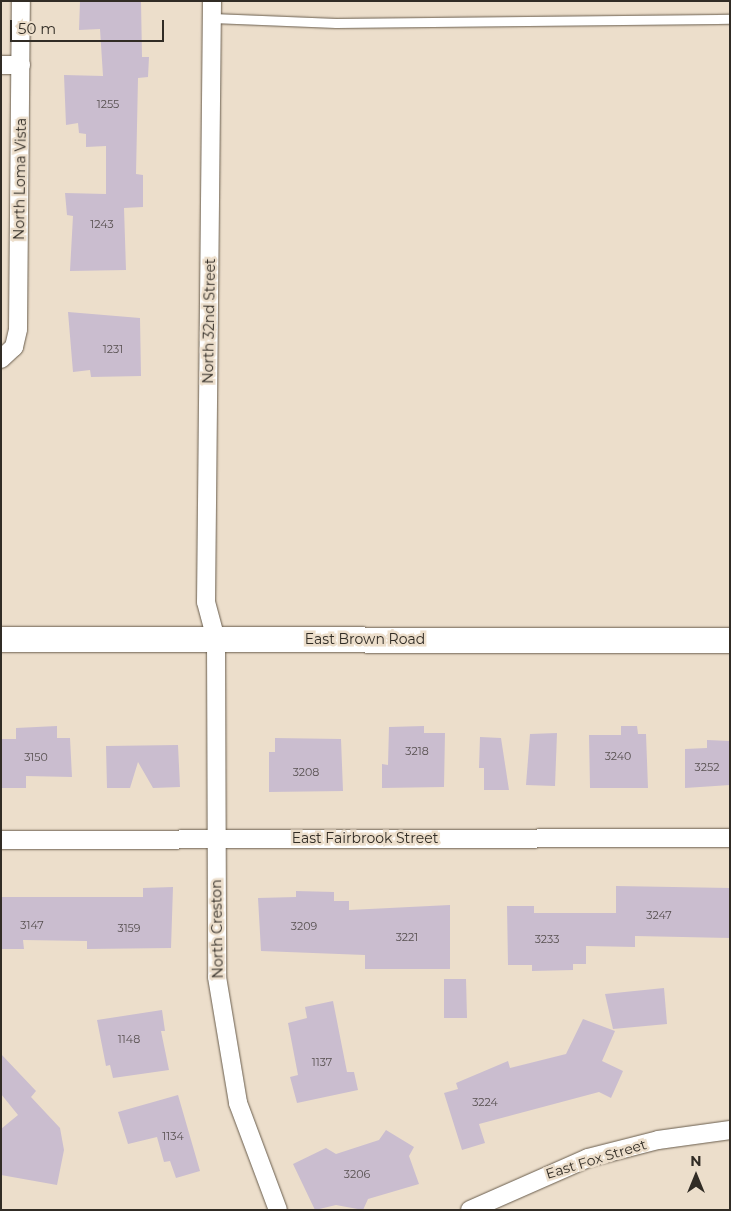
<!DOCTYPE html>
<html>
<head>
<meta charset="utf-8">
<style>
	body { margin:0 }
	#map { position:relative; width:731px; height:1211px; overflow:hidden; background:#ecdecb; font-family:Montserrat,sans-serif }
	div>[style] { position:absolute }
	[style*='--x'] { left:calc(var(--x)*1px); top:calc(var(--y)*1px); width:calc(var(--w)*1px); rotate:calc(var(--a)*1deg) }
	.building>* { inset:0; background:#cabdcf }
	.roads { filter:drop-shadow(0 0 1px #695d4d) drop-shadow(0 0 1px #695d4d) }
	.service>* { height:9px; margin:-4.5px; padding:0 4.5px; transform-origin:4.5px; border-radius:4.5px; background:#fff }
	.minor>* { height:18px; margin:-9px; padding:0 9px; transform-origin:9px; border-radius:9px; background:#fff }
	.secondary>* { height:25px; margin:-12.5px; padding:0 12.5px; transform-origin:12.5px; border-radius:12.5px; background:#fff }
	span { translate:-50% -50%; white-space:nowrap; text-align:center; line-height:1.15; -webkit-text-stroke:5px #ecdecb; paint-order:stroke }
	.number-label { font-size:11px; color:#575050 }
	.number-label span { -webkit-text-stroke-width:0 }
	.street-label { font-size:14px; color:#312c25 }
	.frame { position:absolute; inset:0; border:2px solid #312c25; pointer-events:none }
	.north { position:absolute; left:671px; top:1151px; width:50px; height:50px; -webkit-text-stroke:4px #ecdecb; paint-order:stroke; rotate:0deg; font-size:14px; font-weight:700; line-height:20px; text-align:center; color:#312c25 }
	.north::after { content:''; display:block; margin:auto; width:18px; height:22px; background:#312c25; clip-path:polygon(50% 0,100% 100%,50% 72%,0 100%) }
	.scale { position:absolute; left:10px; top:20px; width:154px; height:22px; box-sizing:border-box; border:2px solid #312c25; border-top:0; padding-left:6px; font-size:15px; line-height:18px; white-space:nowrap; color:#312c25; -webkit-text-stroke:4px #ecdecb; paint-order:stroke }
</style>
</head>
<body>
<div id="map">
	<div class="building">
		<div style="clip-path:polygon(80px 1px,141px 1px,142px 57px,149px 57px,148px 77px,138px 78px,136px 174px,143px 175px,143px 207px,124px 208px,126px 270px,70px 271px,73px 216px,67px 215px,65px 193px,106px 194px,106px 146px,86px 147px,86px 134px,79px 133px,78px 123px,66px 125px,64px 75px,103px 76px,100px 29px,79px 30px)"></div>
		<div style="clip-path:polygon(68px 312px,140px 318px,141px 376px,91px 377px,90px 370px,73px 372px)"></div>
		<div style="clip-path:polygon(57px 726px,57px 738px,70px 738px,72px 777px,26px 776px,26px 788px,1px 788px,1px 739px,16px 739px,16px 728px)"></div>
		<div style="clip-path:polygon(424px 726px,424px 733px,445px 733px,444px 787px,382px 788px,382px 764px,388px 765px,389px 727px)"></div>
		<div style="clip-path:polygon(621px 726px,637px 726px,638px 734px,646px 734px,648px 788px,590px 788px,589px 735px,621px 735px)"></div>
		<div style="clip-path:polygon(557px 733px,555px 786px,526px 785px,530px 734px)"></div>
		<div style="clip-path:polygon(480px 737px,501px 738px,509px 790px,484px 790px,484px 768px,479px 768px)"></div>
		<div style="clip-path:polygon(275px 738px,341px 739px,343px 791px,269px 792px,269px 752px,275px 752px)"></div>
		<div style="clip-path:polygon(707px 740px,730px 741px,730px 785px,685px 788px,685px 749px,707px 748px)"></div>
		<div style="clip-path:polygon(178px 745px,180px 787px,153px 788px,138px 762px,130px 788px,107px 788px,106px 746px)"></div>
		<div style="clip-path:polygon(616px 886px,730px 888px,730px 938px,635px 936px,635px 947px,586px 946px,586px 964px,573px 964px,573px 970px,532px 971px,532px 965px,508px 965px,507px 906px,534px 906px,534px 913px,616px 913px)"></div>
		<div style="clip-path:polygon(173px 887px,171px 948px,87px 949px,87px 941px,23px 940px,24px 949px,1px 949px,1px 897px,143px 897px,143px 888px)"></div>
		<div style="clip-path:polygon(296px 891px,334px 892px,334px 901px,349px 901px,349px 910px,450px 905px,450px 969px,365px 969px,365px 955px,261px 951px,258px 898px,296px 897px)"></div>
		<div style="clip-path:polygon(444px 979px,466px 979px,467px 1018px,444px 1018px)"></div>
		<div style="clip-path:polygon(664px 988px,667px 1024px,613px 1029px,605px 994px)"></div>
		<div style="clip-path:polygon(333px 1001px,347px 1072px,354px 1072px,358px 1090px,297px 1103px,290px 1077px,298px 1075px,288px 1023px,307px 1018px,305px 1007px)"></div>
		<div style="clip-path:polygon(162px 1010px,165px 1031px,161px 1031px,169px 1070px,113px 1078px,110px 1065px,106px 1066px,97px 1020px)"></div>
		<div style="clip-path:polygon(583px 1019px,615px 1031px,602px 1061px,623px 1071px,611px 1098px,599px 1092px,479px 1124px,485px 1143px,462px 1150px,444px 1093px,458px 1089px,456px 1083px,508px 1061px,510px 1068px,566px 1054px)"></div>
		<div style="clip-path:polygon(1px 1054px,36px 1091px,31px 1097px,60px 1128px,64px 1150px,57px 1185px,1px 1175px,1px 1129px,18px 1115px,1px 1094px)"></div>
		<div style="clip-path:polygon(178px 1095px,200px 1171px,176px 1178px,170px 1161px,164px 1162px,157px 1137px,128px 1144px,118px 1112px)"></div>
		<div style="clip-path:polygon(386px 1130px,414px 1147px,409px 1156px,419px 1184px,368px 1199px,363px 1210px,336px 1205px,315px 1210px,293px 1164px,326px 1148px,336px 1154px,379px 1140px)"></div>
	</div>
	<div class="roads">
		<div class="service">
			<div style="--x:212;--y:18;--w:124;--a:2.3"></div>
			<div style="--x:336;--y:23;--w:394;--a:-0.6"></div>
		</div>
		<div class="minor">
			<div style="--x:212;--y:1;--w:601;--a:90.57"></div>
			<div style="--x:206;--y:602;--w:38;--a:75"></div>
			<div style="--x:216;--y:639;--w:338;--a:89.8"></div>
			<div style="--x:217;--y:977;--w:128;--a:80.5"></div>
			<div style="--x:238;--y:1103;--w:114;--a:69.5"></div>
			<div style="--x:1;--y:65;--w:20;--a:0"></div>
			<div style="--x:1;--y:359;--w:18;--a:-43"></div>
			<div style="--x:14;--y:347;--w:18;--a:-77"></div>
			<div style="--x:18;--y:329;--w:328;--a:-89.5"></div>
			<div style="--x:1;--y:840;--w:729;--a:-0.16"></div>
			<div style="--x:470;--y:1210;--w:129;--a:-23.8"></div>
			<div style="--x:588;--y:1158;--w:72;--a:-14.4"></div>
			<div style="--x:658;--y:1140;--w:73;--a:-7.9"></div>
		</div>
		<div class="secondary">
			<div style="--x:1;--y:639;--w:729;--a:0.08"></div>
		</div>
	</div>
	<div class="number-label">
		<span style="left:108px;top:104px">1255</span>
		<span style="left:102px;top:224px">1243</span>
		<span style="left:113px;top:349px">1231</span>
		<span style="left:417px;top:751px">3218</span>
		<span style="left:618px;top:756px">3240</span>
		<span style="left:36px;top:757px">3150</span>
		<span style="left:707px;top:767px">3252</span>
		<span style="left:306px;top:772px">3208</span>
		<span style="left:659px;top:915px">3247</span>
		<span style="left:32px;top:925px">3147</span>
		<span style="left:304px;top:926px">3209</span>
		<span style="left:129px;top:928px">3159</span>
		<span style="left:407px;top:937px">3221</span>
		<span style="left:547px;top:939px">3233</span>
		<span style="left:129px;top:1039px">1148</span>
		<span style="left:322px;top:1062px">1137</span>
		<span style="left:485px;top:1102px">3224</span>
		<span style="left:173px;top:1136px">1134</span>
		<span style="left:357px;top:1174px">3206</span>
	</div>
	<div class="street-label">
		<span style="left:20px;top:179px;rotate:-89deg">North Loma Vista</span>
		<span style="left:209px;top:321px;rotate:-89deg">North 32nd Street</span>
		<span style="left:365px;top:639px">East Brown Road</span>
		<span style="left:365px;top:838px">East Fairbrook Street</span>
		<span style="left:217px;top:929px;rotate:-91deg">North Creston</span>
		<span style="left:596px;top:1159px;rotate:-17deg">East Fox Street</span>
	</div>
	<div class="frame"></div>
	<div class="north">N</div>
	<div class="scale">50 m</div>
</div>
</body>
</html>
